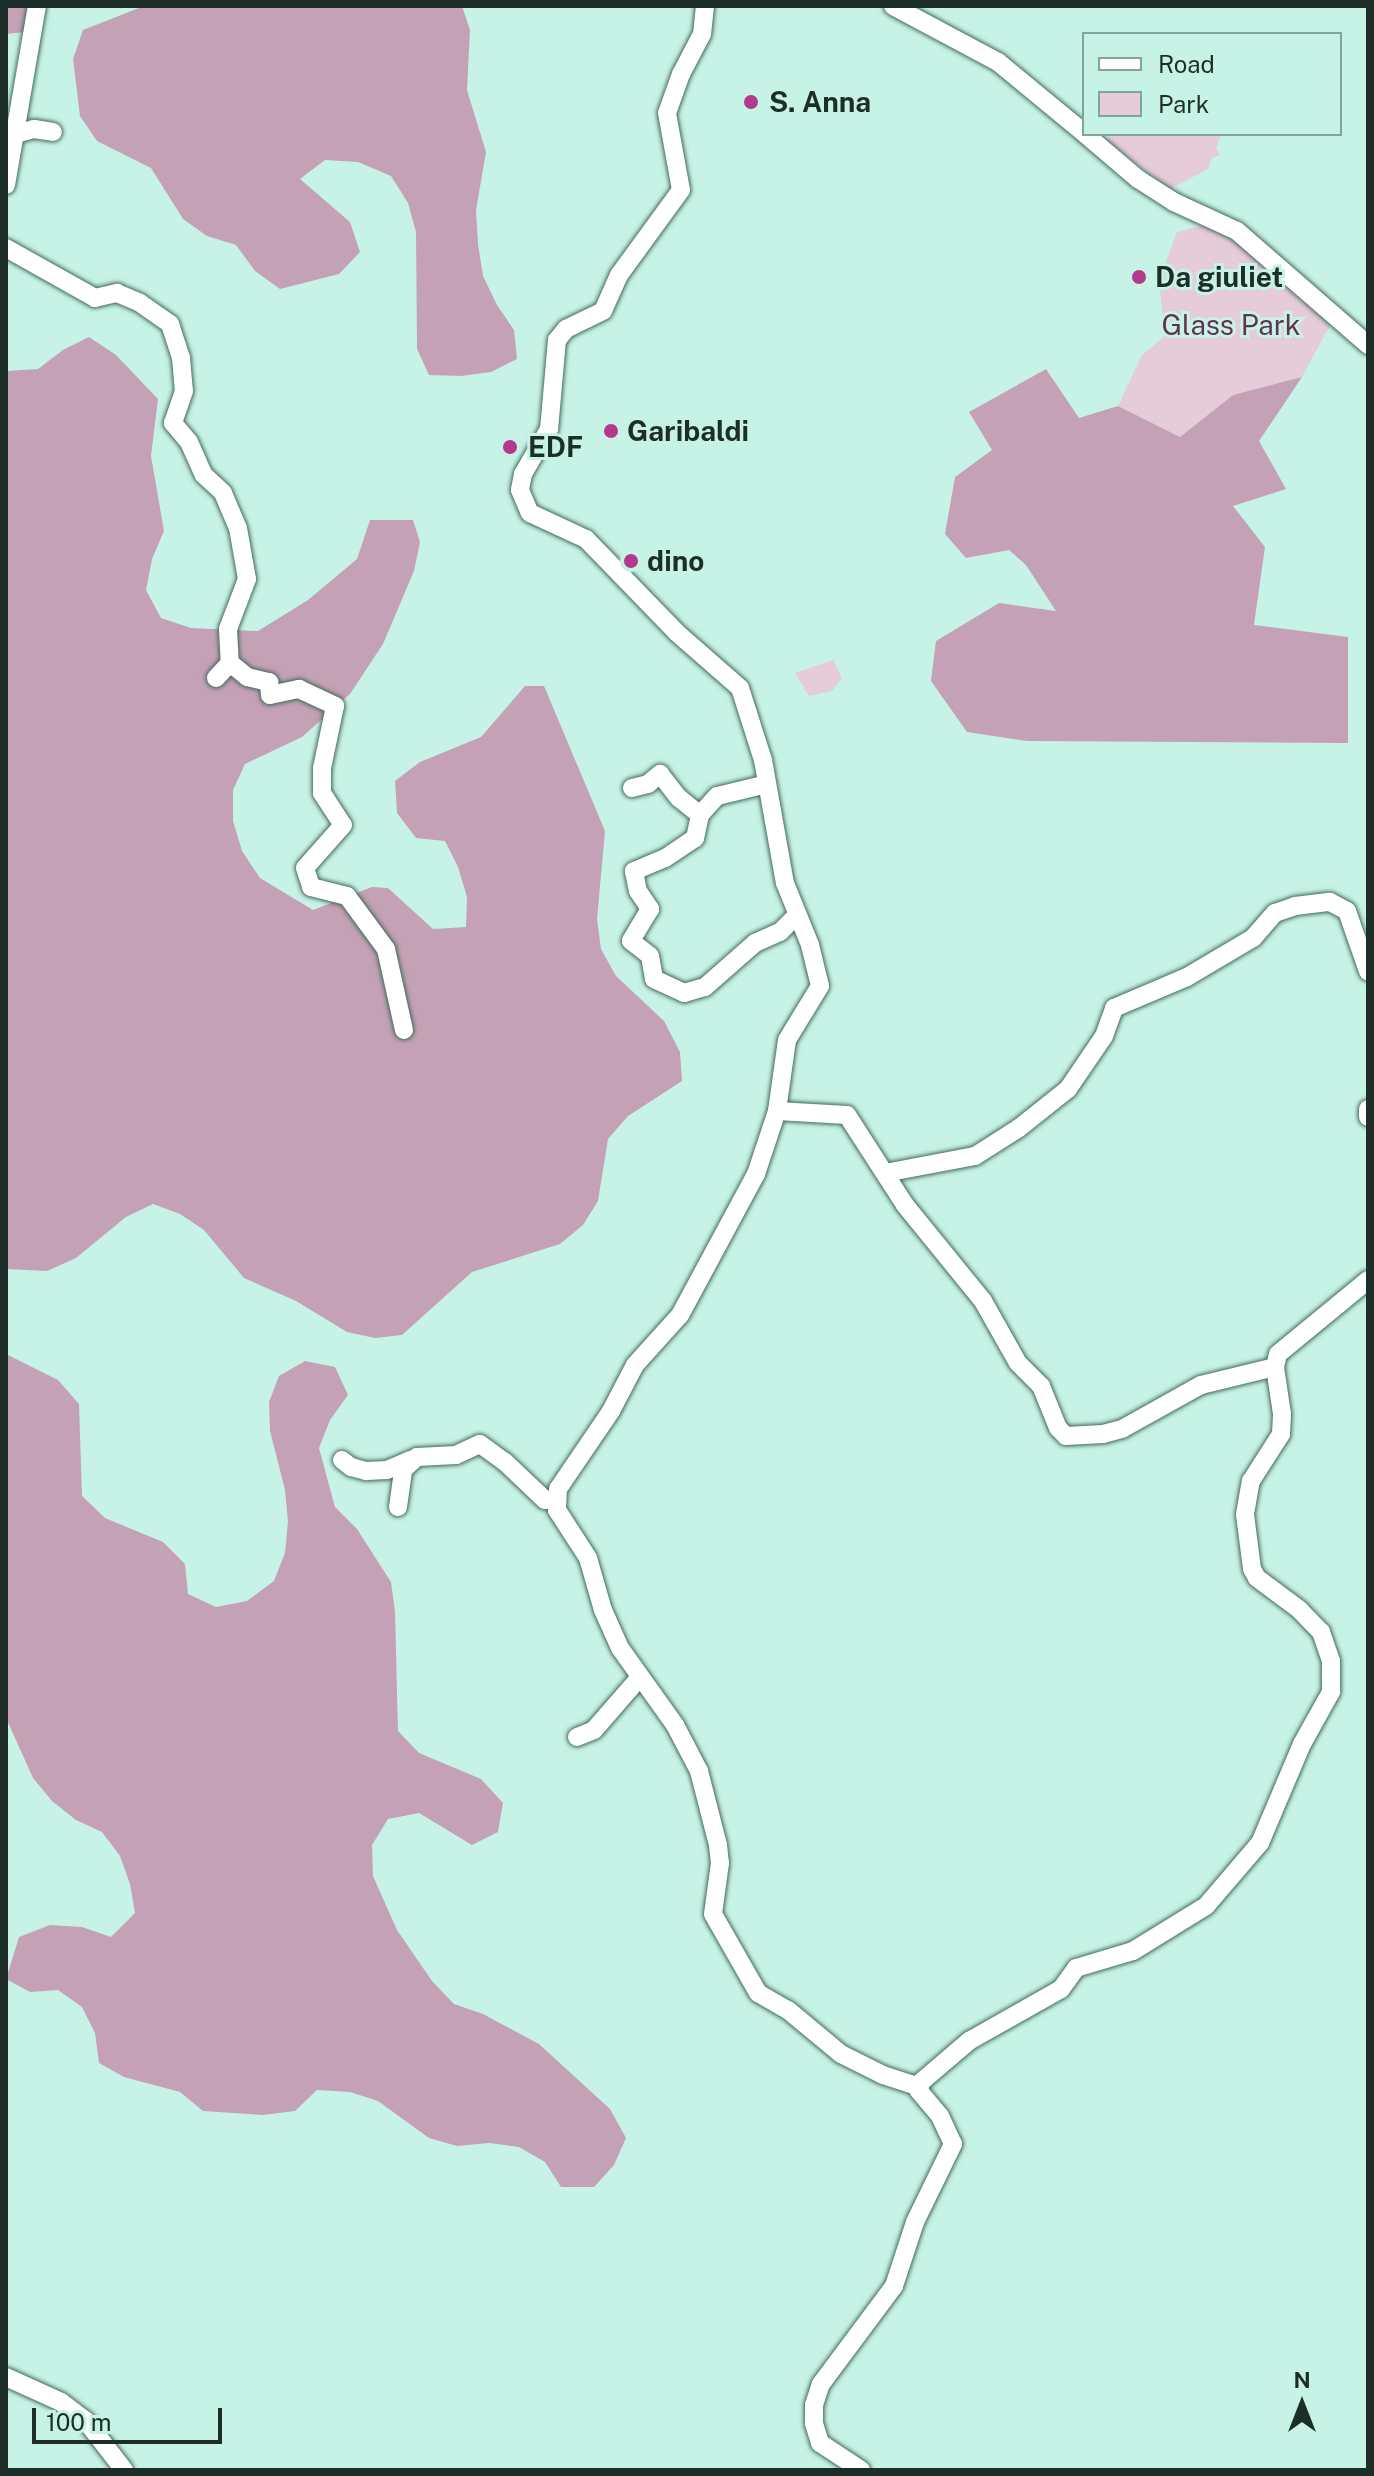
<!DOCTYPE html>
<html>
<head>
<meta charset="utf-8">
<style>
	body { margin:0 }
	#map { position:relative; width:1374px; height:2476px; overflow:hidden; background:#c7f3e6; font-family:"Public Sans",sans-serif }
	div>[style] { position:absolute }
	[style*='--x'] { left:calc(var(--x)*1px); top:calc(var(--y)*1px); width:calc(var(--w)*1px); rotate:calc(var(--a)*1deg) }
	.green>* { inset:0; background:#e6cbd9 }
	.forest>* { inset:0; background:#c5a1b5 }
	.roads { filter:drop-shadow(0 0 2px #436a5f) drop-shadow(0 0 2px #436a5f) }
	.minor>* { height:18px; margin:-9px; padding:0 9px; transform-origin:9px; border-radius:9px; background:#fff }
	.dots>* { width:22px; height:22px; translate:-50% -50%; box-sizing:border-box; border:4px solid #c7f3e6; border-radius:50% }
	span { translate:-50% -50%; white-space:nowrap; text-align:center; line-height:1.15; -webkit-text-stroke:6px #c7f3e6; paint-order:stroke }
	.poi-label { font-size:28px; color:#1d2e29; font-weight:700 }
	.left { translate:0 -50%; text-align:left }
	.park-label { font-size:28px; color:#62324f }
	.frame { position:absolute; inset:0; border:8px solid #1d2e29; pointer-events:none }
	.legend { position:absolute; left:1082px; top:32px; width:260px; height:104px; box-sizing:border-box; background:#c7f3e6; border:2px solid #83a49a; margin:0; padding:10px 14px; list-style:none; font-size:24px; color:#1d2e29 }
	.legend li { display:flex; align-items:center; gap:16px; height:40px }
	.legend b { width:40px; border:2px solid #83a49a }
	.north { position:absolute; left:1262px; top:2364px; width:80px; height:80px; -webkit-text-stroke:6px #c7f3e6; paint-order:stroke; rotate:0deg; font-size:22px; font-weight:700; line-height:32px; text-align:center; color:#1d2e29 }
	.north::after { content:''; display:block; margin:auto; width:28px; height:36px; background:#1d2e29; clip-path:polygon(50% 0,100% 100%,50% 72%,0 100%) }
	.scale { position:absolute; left:32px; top:2408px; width:190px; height:36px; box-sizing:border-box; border:4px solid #1d2e29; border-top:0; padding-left:10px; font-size:24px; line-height:28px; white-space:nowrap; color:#1d2e29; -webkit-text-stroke:6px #c7f3e6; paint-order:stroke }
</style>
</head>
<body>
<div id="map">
	<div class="green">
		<div style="clip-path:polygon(1109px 134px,1226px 134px,1220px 137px,1216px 149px,1220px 155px,1212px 158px,1208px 169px,1170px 189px,1107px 141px)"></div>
		<div style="clip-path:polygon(1204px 225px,1228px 230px,1330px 325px,1302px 377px,1233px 395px,1180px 437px,1118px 406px,1142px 355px,1165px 336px,1159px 280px,1177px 232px)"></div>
		<div style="clip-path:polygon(833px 660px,842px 678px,832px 691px,809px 696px,795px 673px)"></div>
	</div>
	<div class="forest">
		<div style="clip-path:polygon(6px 6px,31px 6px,26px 32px,6px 34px)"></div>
		<div style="clip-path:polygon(144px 6px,462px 6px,470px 30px,467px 90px,486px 152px,476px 210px,478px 244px,483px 276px,497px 305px,514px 330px,517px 359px,491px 372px,461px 376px,429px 375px,417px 349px,416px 232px,408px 203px,391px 176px,358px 162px,325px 160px,300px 179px,350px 222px,360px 252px,339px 274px,280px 289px,255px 271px,236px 245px,207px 236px,183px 219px,151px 168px,97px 141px,80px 116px,73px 59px,83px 30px)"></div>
		<div style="clip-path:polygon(89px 337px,116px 355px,158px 399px,151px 456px,164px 531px,152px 559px,146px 590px,161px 618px,191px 628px,258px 631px,308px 600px,357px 559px,370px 520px,413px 520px,420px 542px,414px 571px,383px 644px,350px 694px,302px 737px,245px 764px,233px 790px,233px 821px,242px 851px,260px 878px,313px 910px,372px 887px,388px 888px,433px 929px,466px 927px,467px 897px,458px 867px,445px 841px,416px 838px,397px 813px,395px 781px,420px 762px,481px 737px,525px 686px,544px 686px,605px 831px,597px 919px,601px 949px,616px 976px,664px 1021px,680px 1052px,682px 1081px,628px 1116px,608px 1139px,598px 1201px,583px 1225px,560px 1244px,472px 1272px,402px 1335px,375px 1338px,347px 1332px,296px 1301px,244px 1278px,204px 1230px,180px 1214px,153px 1204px,126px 1217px,76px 1258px,47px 1271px,6px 1269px,6px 371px,38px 369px,63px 350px)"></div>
		<div style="clip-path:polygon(1046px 369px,1079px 418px,1118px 406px,1180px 437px,1233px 395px,1302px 377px,1259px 441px,1286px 489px,1233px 506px,1265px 547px,1254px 625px,1348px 637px,1348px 743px,1027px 741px,967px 732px,931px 681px,936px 641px,999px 603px,1056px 611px,1026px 565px,1009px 550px,966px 558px,945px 534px,955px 477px,992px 450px,969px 412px)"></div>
		<div style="clip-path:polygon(6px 1354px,58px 1380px,79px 1404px,82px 1496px,105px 1518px,163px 1542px,185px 1564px,188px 1594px,216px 1607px,247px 1601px,274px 1581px,285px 1553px,288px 1522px,285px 1490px,270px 1431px,269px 1402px,279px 1376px,305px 1361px,335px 1367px,348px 1395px,330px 1420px,319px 1448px,335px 1507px,357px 1529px,391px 1582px,395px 1611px,398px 1731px,419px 1753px,481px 1779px,503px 1803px,498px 1832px,472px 1845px,419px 1813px,388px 1819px,372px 1845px,373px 1876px,397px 1930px,432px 1981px,454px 2004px,483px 2014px,539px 2044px,610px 2109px,626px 2138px,614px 2165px,594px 2187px,561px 2187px,545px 2162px,519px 2147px,489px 2143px,457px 2146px,429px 2138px,378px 2101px,350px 2092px,317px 2090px,295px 2111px,263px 2115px,203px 2111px,180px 2092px,124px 2077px,99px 2063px,95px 2033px,82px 2007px,58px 1990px,30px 1992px,6px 1979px,19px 1937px,50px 1925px,82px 1927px,111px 1937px,135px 1913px,130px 1884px,120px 1856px,102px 1832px,76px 1820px,52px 1801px,33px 1778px,6px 1718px)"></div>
	</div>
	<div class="roads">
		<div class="minor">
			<div style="--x:705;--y:6;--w:28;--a:96"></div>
			<div style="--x:702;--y:34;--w:45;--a:117.7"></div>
			<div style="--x:681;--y:74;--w:41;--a:109.7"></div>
			<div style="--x:667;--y:113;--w:78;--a:79.7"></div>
			<div style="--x:681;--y:190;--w:105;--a:126.1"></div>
			<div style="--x:619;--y:275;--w:39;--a:114"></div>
			<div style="--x:603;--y:311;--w:41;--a:154.1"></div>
			<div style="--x:566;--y:329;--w:14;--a:129"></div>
			<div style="--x:557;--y:340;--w:89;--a:95.1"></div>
			<div style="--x:549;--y:429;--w:52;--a:120"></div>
			<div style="--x:523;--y:474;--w:16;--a:101"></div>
			<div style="--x:520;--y:490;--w:25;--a:67"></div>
			<div style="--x:530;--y:513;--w:62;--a:24.9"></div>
			<div style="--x:586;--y:539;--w:129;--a:45.9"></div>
			<div style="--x:676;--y:632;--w:85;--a:41.2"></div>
			<div style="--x:740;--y:688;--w:76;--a:72.3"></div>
			<div style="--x:763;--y:760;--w:125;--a:79.9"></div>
			<div style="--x:785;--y:883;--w:67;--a:68"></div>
			<div style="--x:810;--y:945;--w:42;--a:76.3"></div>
			<div style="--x:820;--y:986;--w:63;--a:121.4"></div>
			<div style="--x:787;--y:1040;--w:72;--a:98"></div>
			<div style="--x:777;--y:1111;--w:66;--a:108.4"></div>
			<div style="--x:756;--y:1174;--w:160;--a:118.3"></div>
			<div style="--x:680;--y:1315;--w:67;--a:132"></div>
			<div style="--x:635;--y:1365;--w:52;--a:117.6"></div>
			<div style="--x:611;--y:1411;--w:94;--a:124.2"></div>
			<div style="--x:558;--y:1489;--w:21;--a:93"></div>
			<div style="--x:557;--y:1510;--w:57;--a:57.1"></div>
			<div style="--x:588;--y:1558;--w:54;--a:73.9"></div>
			<div style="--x:603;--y:1610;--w:42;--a:65.9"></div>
			<div style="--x:620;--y:1648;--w:95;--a:54.5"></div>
			<div style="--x:675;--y:1725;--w:52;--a:62.4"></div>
			<div style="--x:699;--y:1771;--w:76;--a:75.6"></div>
			<div style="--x:718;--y:1845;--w:18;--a:84"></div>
			<div style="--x:720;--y:1863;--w:51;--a:97.8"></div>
			<div style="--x:713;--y:1914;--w:91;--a:60.3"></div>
			<div style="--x:758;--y:1993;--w:34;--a:30"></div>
			<div style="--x:788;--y:2010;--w:69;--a:39.7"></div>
			<div style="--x:841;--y:2054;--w:47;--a:26.6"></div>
			<div style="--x:883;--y:2075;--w:38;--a:18"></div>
			<div style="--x:893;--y:6;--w:119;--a:28.1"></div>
			<div style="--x:998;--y:62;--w:112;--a:39.5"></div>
			<div style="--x:15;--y:134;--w:20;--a:-15"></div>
			<div style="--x:34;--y:129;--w:19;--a:9"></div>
			<div style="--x:1085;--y:134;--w:70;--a:40.3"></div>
			<div style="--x:1138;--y:179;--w:43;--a:32.6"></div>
			<div style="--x:1174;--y:202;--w:69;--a:24.7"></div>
			<div style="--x:1237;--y:231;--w:174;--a:41"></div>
			<div style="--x:6;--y:185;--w:182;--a:-80.2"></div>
			<div style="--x:6;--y:248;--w:102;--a:29.3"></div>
			<div style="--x:95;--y:298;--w:23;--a:-13"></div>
			<div style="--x:117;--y:293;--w:25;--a:23"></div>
			<div style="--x:140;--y:303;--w:37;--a:35"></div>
			<div style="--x:170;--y:324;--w:36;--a:72"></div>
			<div style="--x:181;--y:358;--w:33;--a:85"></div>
			<div style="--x:184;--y:391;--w:34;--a:109"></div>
			<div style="--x:173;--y:423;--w:25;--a:50"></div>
			<div style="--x:189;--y:442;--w:36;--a:66"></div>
			<div style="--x:204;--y:475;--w:26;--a:43"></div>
			<div style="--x:223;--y:493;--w:38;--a:67"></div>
			<div style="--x:238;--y:528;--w:52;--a:80"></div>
			<div style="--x:247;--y:579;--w:53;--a:110.8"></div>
			<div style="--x:228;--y:629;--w:34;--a:87"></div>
			<div style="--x:216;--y:678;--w:21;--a:-47"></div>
			<div style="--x:230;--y:663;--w:22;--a:39"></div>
			<div style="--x:247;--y:677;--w:23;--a:13"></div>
			<div style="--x:269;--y:682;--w:13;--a:86"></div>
			<div style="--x:270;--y:695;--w:30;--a:-12"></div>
			<div style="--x:299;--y:689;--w:40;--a:25"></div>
			<div style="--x:335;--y:706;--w:63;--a:101.8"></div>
			<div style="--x:322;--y:768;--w:25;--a:90"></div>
			<div style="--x:322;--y:793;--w:38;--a:57"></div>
			<div style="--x:343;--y:825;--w:57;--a:131.5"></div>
			<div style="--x:305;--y:868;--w:20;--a:72"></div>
			<div style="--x:311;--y:887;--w:37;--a:14"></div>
			<div style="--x:347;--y:896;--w:66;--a:53.7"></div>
			<div style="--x:386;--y:949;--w:83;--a:77.5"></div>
			<div style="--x:767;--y:784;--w:51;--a:166.5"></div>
			<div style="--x:717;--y:796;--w:25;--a:132"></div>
			<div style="--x:700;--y:815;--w:24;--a:102"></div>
			<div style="--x:695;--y:838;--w:36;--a:146"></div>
			<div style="--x:665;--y:858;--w:34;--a:157"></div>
			<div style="--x:634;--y:871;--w:20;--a:79"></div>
			<div style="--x:638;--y:891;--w:22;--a:56"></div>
			<div style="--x:650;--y:909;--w:37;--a:121"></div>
			<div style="--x:631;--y:941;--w:24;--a:38"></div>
			<div style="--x:650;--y:956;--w:23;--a:80"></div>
			<div style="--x:654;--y:979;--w:33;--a:25"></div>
			<div style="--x:684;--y:993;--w:22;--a:-16"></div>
			<div style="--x:705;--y:987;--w:67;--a:-41.3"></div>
			<div style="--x:755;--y:943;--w:27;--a:-24"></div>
			<div style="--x:780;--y:932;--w:24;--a:-45"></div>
			<div style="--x:632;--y:788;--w:16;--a:-14"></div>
			<div style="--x:648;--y:784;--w:16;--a:-40"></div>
			<div style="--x:660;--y:774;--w:31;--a:52"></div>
			<div style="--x:679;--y:798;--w:27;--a:39"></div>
			<div style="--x:1368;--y:1109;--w:8;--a:90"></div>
			<div style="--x:777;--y:1111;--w:70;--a:3.3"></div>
			<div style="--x:847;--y:1115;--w:107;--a:57.2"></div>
			<div style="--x:905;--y:1205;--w:124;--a:50.9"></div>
			<div style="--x:983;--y:1301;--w:71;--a:60.6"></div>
			<div style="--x:1018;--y:1363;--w:33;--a:45"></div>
			<div style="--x:1041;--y:1386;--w:45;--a:68"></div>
			<div style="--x:1058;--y:1428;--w:11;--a:45"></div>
			<div style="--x:1066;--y:1436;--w:37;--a:-3"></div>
			<div style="--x:1103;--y:1434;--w:20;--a:-15"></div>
			<div style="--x:1122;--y:1429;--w:90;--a:-29.1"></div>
			<div style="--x:1201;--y:1385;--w:76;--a:-13.7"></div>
			<div style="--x:885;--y:1173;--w:92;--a:-10.7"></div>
			<div style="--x:975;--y:1156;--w:52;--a:-32.5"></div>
			<div style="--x:1019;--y:1128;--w:63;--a:-38.5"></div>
			<div style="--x:1068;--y:1089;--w:64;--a:-55.8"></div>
			<div style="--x:1104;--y:1036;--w:30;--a:-70"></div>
			<div style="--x:1114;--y:1008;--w:79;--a:-23"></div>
			<div style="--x:1187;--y:977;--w:77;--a:-30.6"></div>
			<div style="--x:1253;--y:938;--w:33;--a:-49"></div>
			<div style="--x:1275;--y:913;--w:21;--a:-19"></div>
			<div style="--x:1295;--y:906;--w:35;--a:-7"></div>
			<div style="--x:1330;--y:902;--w:19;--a:28"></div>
			<div style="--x:1347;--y:911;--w:64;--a:70.7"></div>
			<div style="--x:342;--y:1460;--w:11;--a:38"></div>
			<div style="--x:351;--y:1467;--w:16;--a:15"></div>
			<div style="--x:366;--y:1471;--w:21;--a:-3"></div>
			<div style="--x:387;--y:1470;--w:26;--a:-23"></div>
			<div style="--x:398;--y:1507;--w:37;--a:-82"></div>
			<div style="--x:403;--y:1470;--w:19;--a:-43"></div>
			<div style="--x:417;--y:1457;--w:39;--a:-3"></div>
			<div style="--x:456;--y:1455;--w:26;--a:-25"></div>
			<div style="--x:480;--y:1444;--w:31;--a:36"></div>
			<div style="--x:505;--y:1462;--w:55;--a:43.5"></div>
			<div style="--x:545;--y:1500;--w:11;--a:0"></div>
			<div style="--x:577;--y:1737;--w:18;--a:-22"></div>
			<div style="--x:594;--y:1730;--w:70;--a:-49"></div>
			<div style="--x:6;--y:2377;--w:60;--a:24.4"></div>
			<div style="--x:61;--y:2402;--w:31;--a:37"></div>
			<div style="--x:86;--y:2421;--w:62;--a:52.2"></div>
			<div style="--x:861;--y:2470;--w:49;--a:-146.6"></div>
			<div style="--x:820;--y:2443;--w:21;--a:-107"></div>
			<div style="--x:814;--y:2423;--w:18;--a:-90"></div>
			<div style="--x:814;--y:2405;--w:22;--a:-72"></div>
			<div style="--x:821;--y:2384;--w:122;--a:-53.3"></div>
			<div style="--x:894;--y:2286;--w:67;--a:-71.8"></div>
			<div style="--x:915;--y:2222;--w:87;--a:-64"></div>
			<div style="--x:953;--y:2144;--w:31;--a:-115"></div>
			<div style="--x:940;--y:2116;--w:33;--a:-130"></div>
			<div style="--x:919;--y:2091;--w:9;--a:-77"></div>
			<div style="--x:921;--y:2082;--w:63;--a:-40.5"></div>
			<div style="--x:969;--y:2041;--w:106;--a:-29.5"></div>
			<div style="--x:1061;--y:1989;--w:26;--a:-54"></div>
			<div style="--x:1076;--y:1968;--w:59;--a:-16.6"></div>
			<div style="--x:1133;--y:1951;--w:86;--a:-31.7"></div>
			<div style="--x:1206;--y:1906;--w:83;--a:-49.4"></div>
			<div style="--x:1260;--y:1843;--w:108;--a:-67"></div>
			<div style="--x:1302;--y:1744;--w:60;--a:-60.9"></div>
			<div style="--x:1331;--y:1692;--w:31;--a:-90"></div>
			<div style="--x:1331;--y:1661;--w:31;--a:-109"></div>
			<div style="--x:1321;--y:1632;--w:30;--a:-134"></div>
			<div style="--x:1300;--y:1610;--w:54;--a:-143.3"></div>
			<div style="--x:1257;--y:1578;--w:10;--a:-119"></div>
			<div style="--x:1252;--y:1569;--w:55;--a:-97.3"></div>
			<div style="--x:1245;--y:1514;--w:34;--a:-80"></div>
			<div style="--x:1251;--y:1481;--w:56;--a:-57.4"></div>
			<div style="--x:1281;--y:1434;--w:20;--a:-87"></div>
			<div style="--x:1282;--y:1414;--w:48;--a:-98.5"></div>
			<div style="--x:1275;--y:1367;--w:13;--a:-77"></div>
			<div style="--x:1278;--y:1354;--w:117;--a:-39.4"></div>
		</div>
	</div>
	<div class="dots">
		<div style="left:751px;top:102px;background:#b5398a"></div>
		<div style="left:1139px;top:277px;background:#b5398a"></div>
		<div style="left:611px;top:431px;background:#b5398a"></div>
		<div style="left:510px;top:447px;background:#b5398a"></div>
		<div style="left:631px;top:561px;background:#b5398a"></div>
	</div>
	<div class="poi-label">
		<span class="left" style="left:769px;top:102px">S. Anna</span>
		<span class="left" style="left:1155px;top:277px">Da giuliet</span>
		<span class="left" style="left:627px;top:431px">Garibaldi</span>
		<span class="left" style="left:528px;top:447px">EDF</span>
		<span class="left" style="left:647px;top:561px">dino</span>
	</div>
	<div class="park-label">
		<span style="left:1231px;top:325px">Glass Park</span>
	</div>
	<div class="frame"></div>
	<ul class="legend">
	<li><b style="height:10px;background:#fff"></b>Road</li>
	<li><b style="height:22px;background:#e6cbd9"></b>Park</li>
	</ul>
	<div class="north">N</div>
	<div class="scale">100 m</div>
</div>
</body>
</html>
